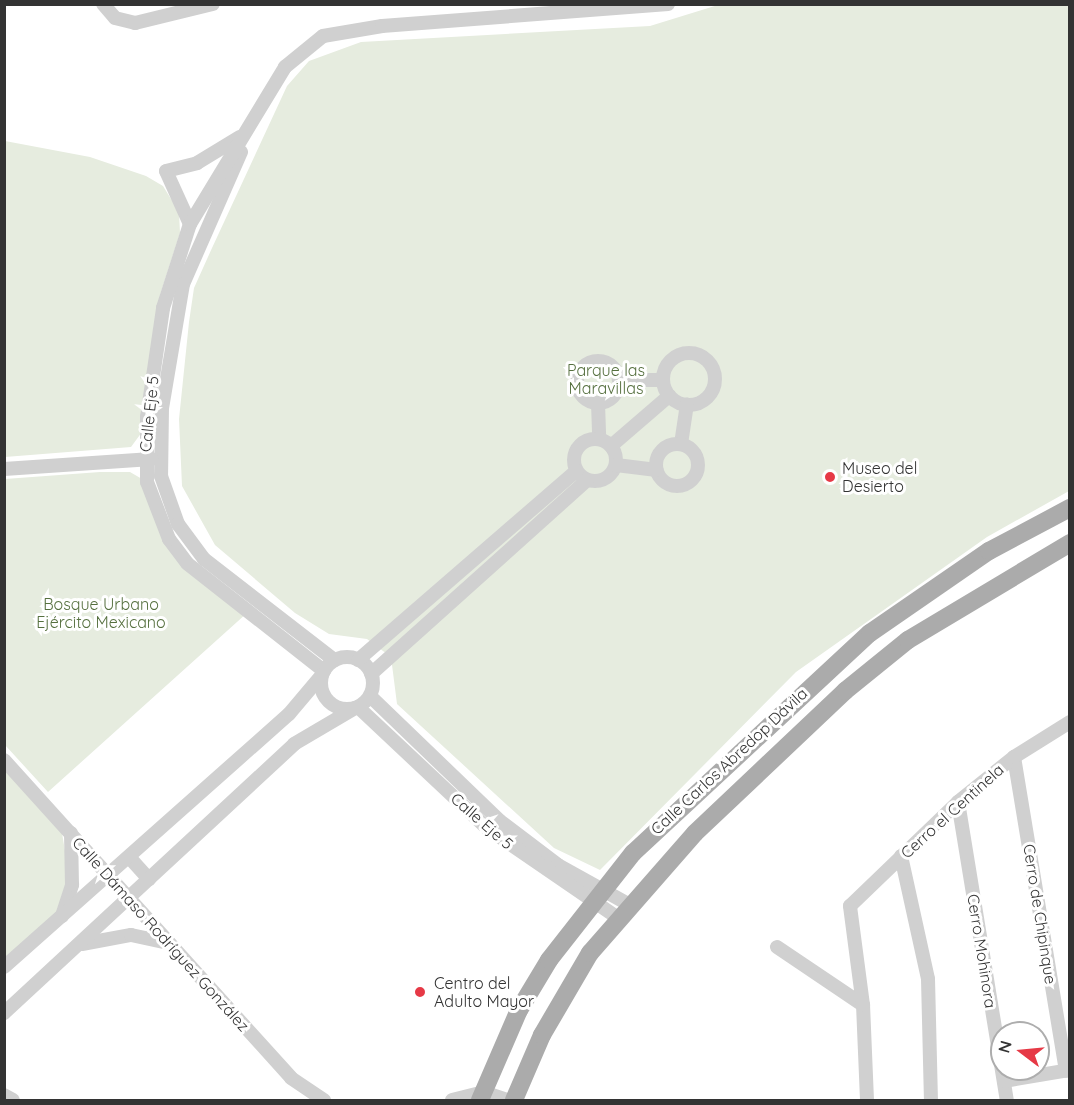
<!DOCTYPE html>
<html>
<head>
<meta charset="utf-8">
<style>
	body { margin:0 }
	#map { position:relative; width:1074px; height:1105px; overflow:hidden; background:#fff; font-family:Quicksand,sans-serif }
	div>[style] { position:absolute }
	[style*='--x'] { left:calc(var(--x)*1px); top:calc(var(--y)*1px); width:calc(var(--w)*1px); rotate:calc(var(--a)*1deg) }
	.green>* { inset:0; background:#e6ecdf }
	.minor>* { height:14px; margin:-7px; padding:0 7px; transform-origin:7px; border-radius:7px; background:#d0d0d0 }
	.minor>.ring { margin:-7px; padding:0; box-sizing:content-box; background:none; border:14px solid #d0d0d0; border-radius:50% }
	.major>* { height:18px; margin:-9px; padding:0 9px; transform-origin:9px; border-radius:9px; background:#ababab }
	.dots>* { width:16px; height:16px; translate:-50% -50%; box-sizing:border-box; border:3px solid #fff; border-radius:50% }
	span { translate:-50% -50%; white-space:nowrap; text-align:center; line-height:1.15; -webkit-text-stroke:6px #fff; paint-order:stroke }
	.park-label { font-size:16px; color:#56703f }
	.street-label { font-size:16px; color:#333 }
	.poi-label { font-size:16px; color:#333 }
	.left { translate:0 -50%; text-align:left }
	.frame { position:absolute; inset:0; border:6px solid #333; pointer-events:none }
	.north { position:absolute; left:990px; top:1021px; width:60px; height:60px; box-sizing:border-box; background:#fff; border:2px solid #adadad; border-radius:50%; rotate:286deg; font-size:16px; font-weight:700; line-height:24px; text-align:center; color:#333 }
	.north::after { content:''; display:block; margin:auto; width:21px; height:27px; background:#e63946; clip-path:polygon(50% 0,100% 100%,50% 72%,0 100%) }
</style>
</head>
<body>
<div id="map">
	<div class="green">
		<div style="clip-path:polygon(718px 5px,1069px 5px,1069px 491px,987px 537px,796px 672px,600px 870px,554px 848px,397px 704px,391px 657px,367px 639px,329px 634px,295px 613px,215px 545px,182px 486px,179px 419px,189px 322px,194px 288px,212px 248px,287px 86px,309px 61px,361px 42px,650px 26px)"></div>
		<div style="clip-path:polygon(5px 141px,90px 157px,146px 176px,163px 186px,179px 212px,180px 233px,160px 295px,142px 432px,131px 447px,5px 457px)"></div>
		<div style="clip-path:polygon(100px 472px,130px 472px,142px 479px,168px 541px,247px 613px,48px 792px,5px 745px,5px 479px)"></div>
		<div style="clip-path:polygon(4px 768px,62px 833px,70px 881px,55px 916px,4px 964px)"></div>
	</div>
	<div class="minor">
		<div style="--x:103;--y:4;--w:18;--a:49"></div>
		<div style="--x:115;--y:18;--w:21;--a:14"></div>
		<div style="--x:135;--y:23;--w:80;--a:-13.7"></div>
		<div style="--x:241;--y:152;--w:144;--a:113.7"></div>
		<div style="--x:183;--y:284;--w:126;--a:99.6"></div>
		<div style="--x:162;--y:408;--w:68;--a:90.8"></div>
		<div style="--x:161;--y:476;--w:51;--a:70.5"></div>
		<div style="--x:178;--y:524;--w:44;--a:53.4"></div>
		<div style="--x:204;--y:559;--w:165;--a:37.8"></div>
		<div style="--x:190;--y:224;--w:58;--a:-114.4"></div>
		<div style="--x:166;--y:171;--w:32;--a:-14"></div>
		<div style="--x:197;--y:163;--w:50;--a:-31.2"></div>
		<div class="ring" style="left:663px;top:353px;width:38px;height:38px"></div>
		<div class="ring" style="left:577px;top:361px;width:28px;height:28px"></div>
		<div style="--x:619;--y:380;--w:44;--a:0"></div>
		<div style="--x:598;--y:403;--w:36;--a:88"></div>
		<div class="ring" style="left:574px;top:439px;width:28px;height:28px"></div>
		<div style="--x:681;--y:444;--w:40;--a:-81.5"></div>
		<div class="ring" style="left:656px;top:444px;width:28px;height:28px"></div>
		<div style="--x:611;--y:446;--w:77;--a:-40.8"></div>
		<div style="--x:616;--y:465;--w:41;--a:7"></div>
		<div style="--x:4;--y:469;--w:148;--a:-3.9"></div>
		<div class="ring" style="left:321px;top:657px;width:38px;height:38px"></div>
		<div style="--x:358;--y:660;--w:289;--a:-40.9"></div>
		<div style="--x:324;--y:671;--w:174;--a:-141.8"></div>
		<div style="--x:187;--y:563;--w:30;--a:-127"></div>
		<div style="--x:169;--y:539;--w:61;--a:-111.1"></div>
		<div style="--x:147;--y:482;--w:65;--a:-90"></div>
		<div style="--x:147;--y:417;--w:110;--a:-81.6"></div>
		<div style="--x:163;--y:308;--w:88;--a:-72.2"></div>
		<div style="--x:190;--y:224;--w:184;--a:-58.8"></div>
		<div style="--x:285;--y:67;--w:49;--a:-39.2"></div>
		<div style="--x:323;--y:36;--w:60;--a:-9.6"></div>
		<div style="--x:382;--y:26;--w:287;--a:-4.4"></div>
		<div style="--x:371;--y:674;--w:290;--a:-41.9"></div>
		<div style="--x:370;--y:696;--w:180;--a:43.9"></div>
		<div style="--x:500;--y:821;--w:73;--a:37.2"></div>
		<div style="--x:558;--y:865;--w:82;--a:29.1"></div>
		<div style="--x:358;--y:707;--w:177;--a:43.2"></div>
		<div style="--x:487;--y:828;--w:159;--a:34.5"></div>
		<div style="--x:1014;--y:757;--w:318;--a:80.6"></div>
		<div style="--x:4;--y:760;--w:428;--a:47.9"></div>
		<div style="--x:291;--y:1078;--w:40;--a:34"></div>
		<div style="--x:958;--y:802;--w:302;--a:80.7"></div>
		<div style="--x:901;--y:856;--w:126;--a:77.6"></div>
		<div style="--x:928;--y:979;--w:121;--a:88.6"></div>
		<div style="--x:129;--y:857;--w:30;--a:48"></div>
		<div style="--x:62;--y:916;--w:33;--a:-72"></div>
		<div style="--x:72;--y:885;--w:52;--a:-91.1"></div>
		<div style="--x:82;--y:944;--w:50;--a:-10.4"></div>
		<div style="--x:131;--y:935;--w:39;--a:12"></div>
		<div style="--x:777;--y:947;--w:104;--a:34"></div>
		<div style="--x:4;--y:967;--w:381;--a:-41.6"></div>
		<div style="--x:289;--y:714;--w:51;--a:-49.8"></div>
		<div style="--x:4;--y:1013;--w:396;--a:-42.8"></div>
		<div style="--x:294;--y:744;--w:71;--a:-30.5"></div>
		<div style="--x:1004;--y:1081;--w:67;--a:-9.5"></div>
		<div style="--x:4;--y:1095;--w:10;--a:29"></div>
		<div style="--x:452;--y:1100;--w:32;--a:-14"></div>
		<div style="--x:483;--y:1092;--w:26;--a:18"></div>
		<div style="--x:867;--y:1100;--w:95;--a:-92.4"></div>
		<div style="--x:863;--y:1005;--w:100;--a:-97.5"></div>
		<div style="--x:850;--y:906;--w:150;--a:-43.9"></div>
		<div style="--x:958;--y:802;--w:72;--a:-38.8"></div>
		<div style="--x:1014;--y:757;--w:66;--a:-32"></div>
	</div>
	<div class="major">
		<div style="--x:480;--y:1100;--w:98;--a:-66.6"></div>
		<div style="--x:519;--y:1010;--w:58;--a:-59"></div>
		<div style="--x:549;--y:960;--w:136;--a:-51.9"></div>
		<div style="--x:633;--y:853;--w:323;--a:-42.9"></div>
		<div style="--x:870;--y:633;--w:145;--a:-34.6"></div>
		<div style="--x:989;--y:551;--w:92;--a:-28"></div>
		<div style="--x:514;--y:1100;--w:71;--a:-66.7"></div>
		<div style="--x:542;--y:1035;--w:95;--a:-59.7"></div>
		<div style="--x:590;--y:953;--w:159;--a:-48.8"></div>
		<div style="--x:695;--y:833;--w:207;--a:-43.4"></div>
		<div style="--x:845;--y:691;--w:81;--a:-39"></div>
		<div style="--x:908;--y:640;--w:189;--a:-30.9"></div>
	</div>
	<div class="dots">
		<div style="left:830px;top:477px;background:#e63946"></div>
		<div style="left:420px;top:992px;background:#e63946"></div>
	</div>
	<div class="park-label">
		<span style="left:606px;top:379px">Parque las<br>Maravillas</span>
		<span style="left:101px;top:613px">Bosque Urbano<br>Ejército Mexicano</span>
	</div>
	<div class="street-label">
		<span style="left:149px;top:414px;rotate:-84deg">Calle Eje 5</span>
		<span style="left:729px;top:761px;rotate:-43deg">Calle Carlos Abredop Dávila</span>
		<span style="left:952px;top:811px;rotate:-42deg">Cerro el Centinela</span>
		<span style="left:482px;top:821px;rotate:41deg">Calle Eje 5</span>
		<span style="left:1040px;top:914px;rotate:81deg">Cerro de Chipinque</span>
		<span style="left:161px;top:934px;rotate:48deg">Calle Dámaso Rodríguez González</span>
		<span style="left:982px;top:951px;rotate:81deg">Cerro Mohinora</span>
	</div>
	<div class="poi-label">
		<span class="left" style="left:842px;top:477px">Museo del<br>Desierto</span>
		<span class="left" style="left:434px;top:992px">Centro del<br>Adulto Mayor</span>
	</div>
	<div class="frame"></div>
	<div class="north">N</div>
</div>
</body>
</html>
